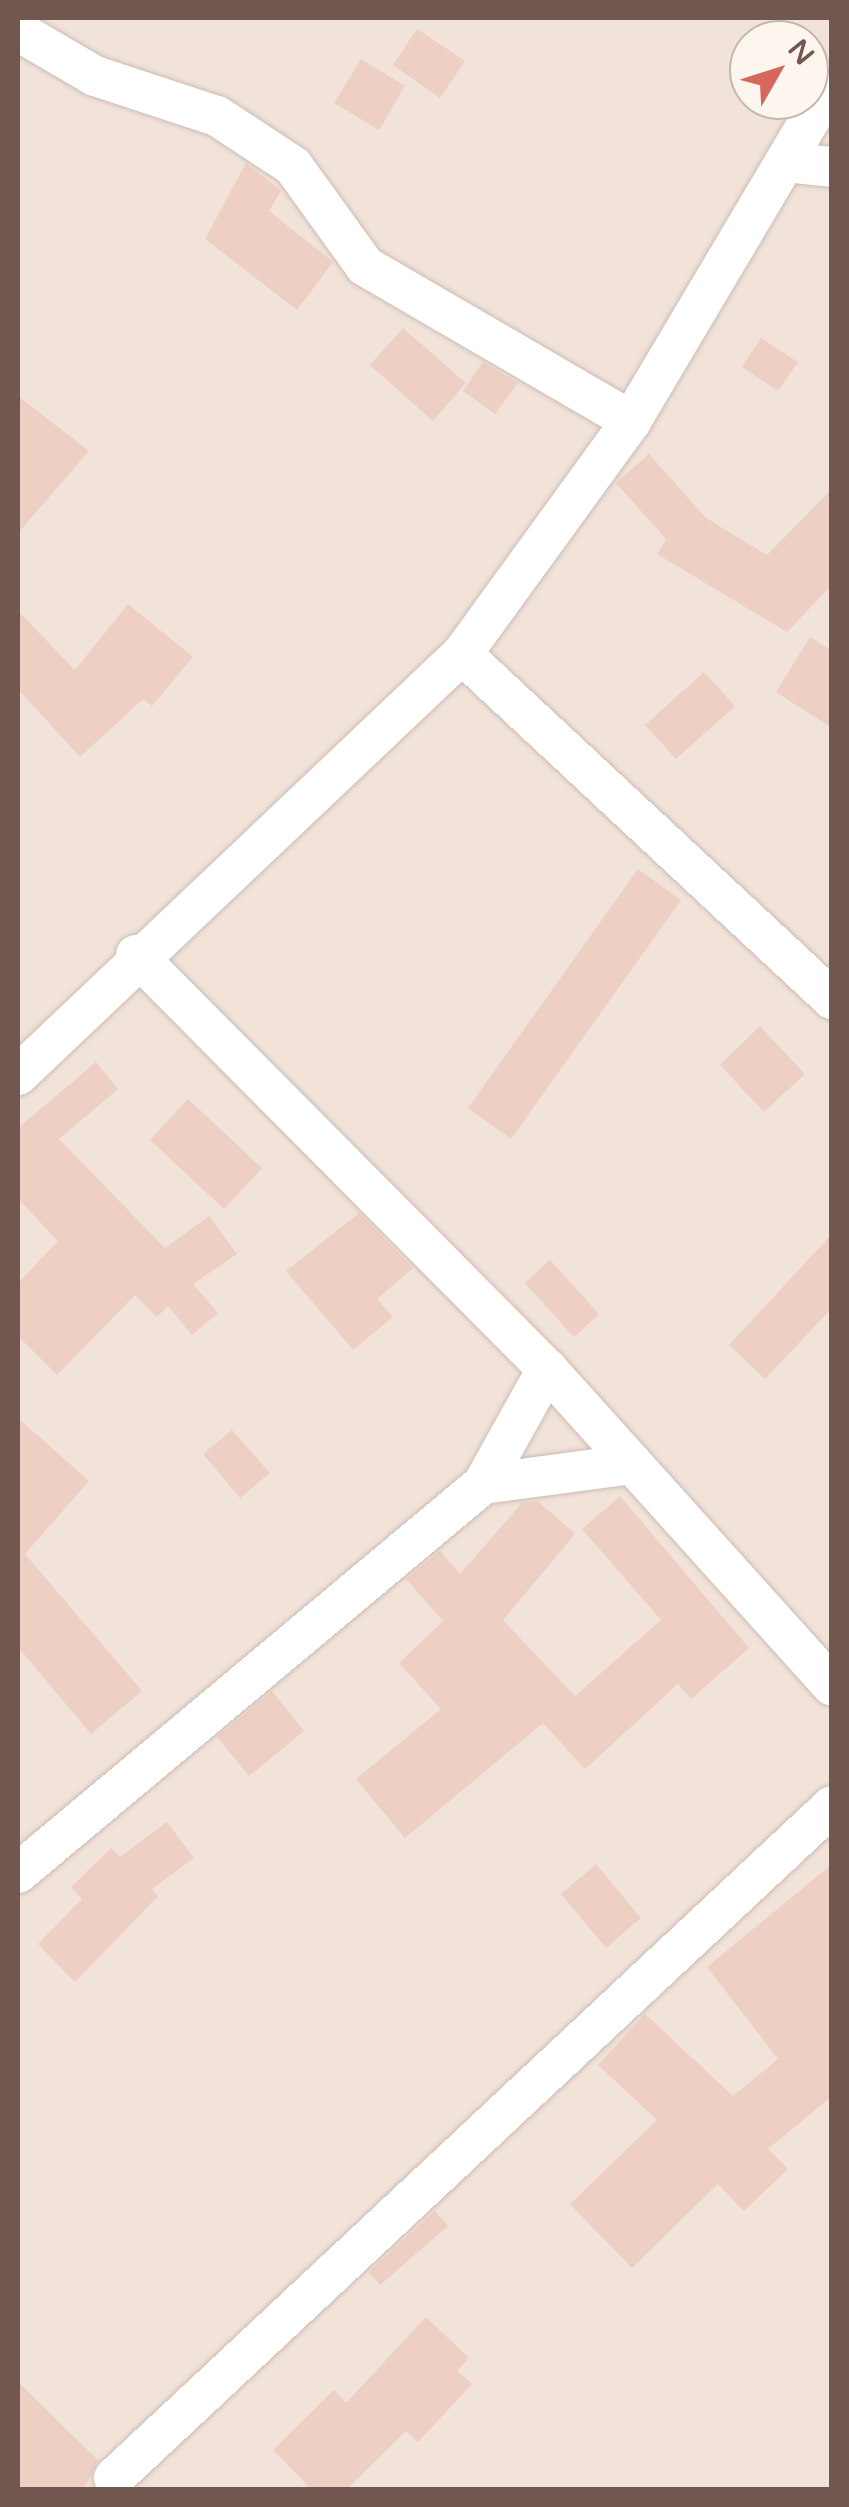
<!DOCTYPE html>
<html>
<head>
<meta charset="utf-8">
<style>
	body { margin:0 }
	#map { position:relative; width:849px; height:2507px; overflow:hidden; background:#faf1e9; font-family:"Varela Round",sans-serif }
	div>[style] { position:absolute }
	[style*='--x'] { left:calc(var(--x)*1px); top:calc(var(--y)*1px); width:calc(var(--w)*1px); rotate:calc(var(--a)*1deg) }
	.residential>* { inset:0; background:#f1e3d9 }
	.building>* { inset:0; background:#edcfc4 }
	.roads { filter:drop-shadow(0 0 2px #cdbbb3) drop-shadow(0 0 2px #cdbbb3) }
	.minor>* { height:40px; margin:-20px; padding:0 20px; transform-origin:20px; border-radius:20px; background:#fff }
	span { translate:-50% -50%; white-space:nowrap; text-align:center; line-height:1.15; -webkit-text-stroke:9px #fdf6ef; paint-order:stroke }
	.frame { position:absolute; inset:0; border:20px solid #725750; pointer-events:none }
	.north { position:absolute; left:729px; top:20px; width:100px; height:100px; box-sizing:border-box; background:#fdf6ef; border:2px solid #c5b6af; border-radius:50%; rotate:51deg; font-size:28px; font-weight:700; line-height:40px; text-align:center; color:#725750 }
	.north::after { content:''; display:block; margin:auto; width:35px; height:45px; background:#d6675d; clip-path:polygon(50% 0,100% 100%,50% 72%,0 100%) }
</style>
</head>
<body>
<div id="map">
	<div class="residential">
		<div style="clip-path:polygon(evenodd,18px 18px,831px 18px,831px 2489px,18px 2489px,18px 18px,749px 40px,809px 40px,809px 100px,749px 100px,749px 40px)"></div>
	</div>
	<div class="building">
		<div style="clip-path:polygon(417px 29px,465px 61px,440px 98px,393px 65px)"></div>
		<div style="clip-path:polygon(361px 59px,405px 86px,379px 130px,334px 103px)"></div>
		<div style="clip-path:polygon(246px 163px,281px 191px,269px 211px,333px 262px,297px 310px,205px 239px)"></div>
		<div style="clip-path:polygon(403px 328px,466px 383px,433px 421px,370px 365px)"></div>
		<div style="clip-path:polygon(761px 338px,798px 362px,778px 391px,742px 367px)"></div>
		<div style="clip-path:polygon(483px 362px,518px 383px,495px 414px,463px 391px)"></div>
		<div style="clip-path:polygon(18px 396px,89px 451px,18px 533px)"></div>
		<div style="clip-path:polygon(649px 454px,706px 518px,767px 555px,832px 489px,832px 585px,787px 632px,657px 554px,666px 539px,616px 483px)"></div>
		<div style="clip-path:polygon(128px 604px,193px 657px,152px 706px,143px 699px,80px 757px,18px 689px,18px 611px,75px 670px)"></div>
		<div style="clip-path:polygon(810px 637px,832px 651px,832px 728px,776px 692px)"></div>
		<div style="clip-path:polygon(704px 672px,735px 706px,676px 759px,645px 725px)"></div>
		<div style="clip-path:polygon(638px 869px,681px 900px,511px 1139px,468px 1108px)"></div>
		<div style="clip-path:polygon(760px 1026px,805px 1074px,764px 1112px,720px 1065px)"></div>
		<div style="clip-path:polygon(96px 1062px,118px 1089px,59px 1139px,165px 1248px,209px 1216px,237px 1254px,193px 1284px,218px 1313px,192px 1335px,168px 1306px,157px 1317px,135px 1295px,57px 1375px,18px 1336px,18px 1283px,58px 1241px,18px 1199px,18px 1128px)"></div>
		<div style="clip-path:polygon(188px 1099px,262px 1168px,224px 1209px,150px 1140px)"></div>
		<div style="clip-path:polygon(359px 1213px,413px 1268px,377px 1299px,393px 1317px,353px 1350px,286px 1271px)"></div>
		<div style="clip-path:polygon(832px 1234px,832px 1308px,765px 1379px,729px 1345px)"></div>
		<div style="clip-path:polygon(550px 1260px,599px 1314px,574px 1337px,525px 1283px)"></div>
		<div style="clip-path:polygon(18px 1418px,89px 1481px,25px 1554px,142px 1691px,91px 1734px,18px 1647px)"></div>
		<div style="clip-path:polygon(232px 1430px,270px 1473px,240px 1498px,203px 1454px)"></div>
		<div style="clip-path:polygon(620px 1496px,749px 1648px,691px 1699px,678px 1684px,585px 1769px,543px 1723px,405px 1838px,356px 1779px,441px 1709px,399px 1663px,443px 1621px,406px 1579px,440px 1551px,460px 1574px,522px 1503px,538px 1501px,575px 1534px,503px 1620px,575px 1696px,661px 1620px,582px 1529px)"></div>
		<div style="clip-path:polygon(272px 1691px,304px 1731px,249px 1776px,217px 1737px)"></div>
		<div style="clip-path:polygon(167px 1822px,194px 1858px,152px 1889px,158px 1896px,75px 1982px,38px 1944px,82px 1899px,71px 1887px,111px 1848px,120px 1857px)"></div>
		<div style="clip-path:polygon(596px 1864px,641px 1918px,606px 1948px,561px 1894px)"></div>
		<div style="clip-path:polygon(832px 1864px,832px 2096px,768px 2149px,788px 2169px,744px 2211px,718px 2184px,632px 2268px,570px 2204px,657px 2120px,598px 2065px,645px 2014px,733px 2096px,778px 2059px,707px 1967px)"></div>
		<div style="clip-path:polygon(435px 2211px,448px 2226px,380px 2285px,369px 2272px)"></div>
		<div style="clip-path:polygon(426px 2317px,469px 2358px,457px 2371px,472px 2384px,418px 2442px,406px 2431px,346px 2490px,312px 2490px,273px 2450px,334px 2390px,346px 2403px)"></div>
		<div style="clip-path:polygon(18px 2382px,98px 2460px,84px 2490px,18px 2490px)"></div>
	</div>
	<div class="roads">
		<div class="minor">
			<div style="--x:18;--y:31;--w:89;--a:30.3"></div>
			<div style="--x:95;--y:76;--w:128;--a:18.2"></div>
			<div style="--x:217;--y:116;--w:91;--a:33.3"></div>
			<div style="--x:293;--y:166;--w:123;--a:54.2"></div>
			<div style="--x:365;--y:266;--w:308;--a:30.2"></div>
			<div style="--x:785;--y:162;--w:47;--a:6.1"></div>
			<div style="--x:462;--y:654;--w:506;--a:43"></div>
			<div style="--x:136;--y:955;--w:583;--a:45.21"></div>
			<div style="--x:547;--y:1369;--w:426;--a:48"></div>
			<div style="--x:18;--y:1075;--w:612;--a:-43.48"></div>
			<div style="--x:462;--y:654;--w:288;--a:-54"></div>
			<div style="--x:631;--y:421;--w:393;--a:-59.3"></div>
			<div style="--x:483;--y:1484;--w:151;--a:-7.6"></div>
			<div style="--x:18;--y:1873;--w:606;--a:-39.91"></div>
			<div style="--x:483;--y:1484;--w:132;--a:-60.9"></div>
			<div style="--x:114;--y:2478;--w:983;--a:-43.1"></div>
		</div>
	</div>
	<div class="frame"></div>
	<div class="north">N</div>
</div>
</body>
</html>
